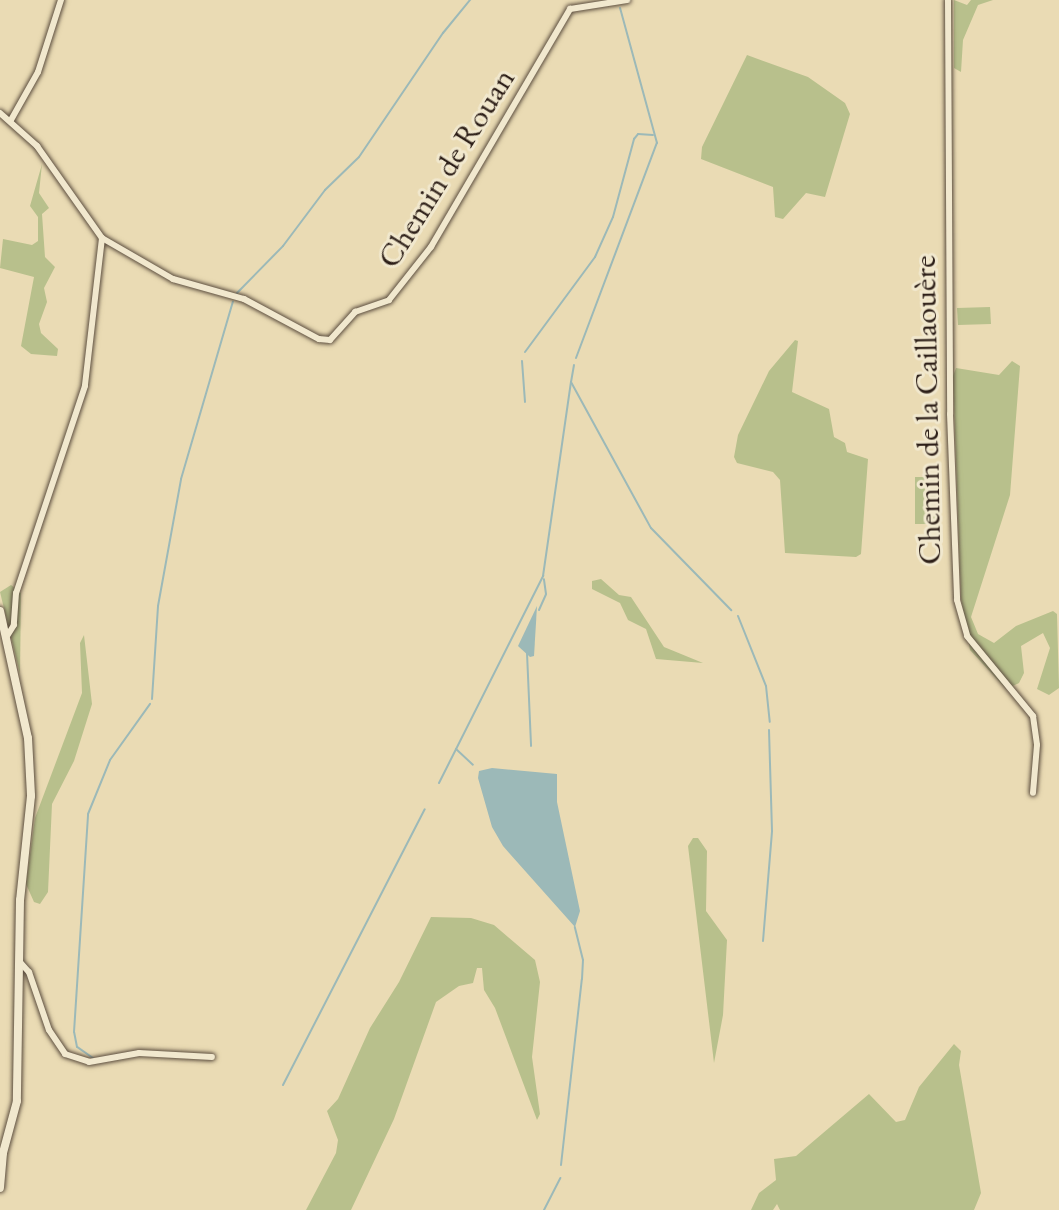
<!DOCTYPE html>
<html>
<head>
<meta charset="utf-8">
<style>
	body { margin:0 }
	#map { position:relative; width:1059px; height:1210px; overflow:hidden; background:#eadbb4; font-family:"EB Garamond",serif }
	div>[style] { position:absolute }
	[style*='--x'] { left:calc(var(--x)*1px); top:calc(var(--y)*1px); width:calc(var(--w)*1px); rotate:calc(var(--a)*1deg) }
	.green>* { inset:0; background:#b8c08c }
	.water>* { inset:0; background:#9cb9b8 }
	.stream>* { height:2px; margin:-1px; padding:0 1px; transform-origin:1px; border-radius:1px; background:#9cb9b8 }
	.roads { filter:drop-shadow(0 0 2px #5c4e3f) drop-shadow(0 0 2px #5c4e3f) }
	.minor>* { height:6px; margin:-3px; padding:0 3px; transform-origin:3px; border-radius:3px; background:#f1e8ce }
	.tertiary>* { height:8px; margin:-4px; padding:0 4px; transform-origin:4px; border-radius:4px; background:#f1e8ce }
	span { translate:-50% -50%; white-space:nowrap; text-align:center; line-height:1.15; -webkit-text-stroke:6px #f1e8ce; paint-order:stroke }
	.street-label { font-size:32px; color:#2d1f18 }
</style>
</head>
<body>
<div id="map">
	<div class="green">
		<div style="clip-path:polygon(954px 0,967px 5px,971px 0,993px 0,978px 5px,963px 40px,961px 72px,954px 68px)"></div>
		<div style="clip-path:polygon(747px 55px,808px 77px,845px 103px,850px 114px,825px 197px,806px 193px,783px 219px,775px 217px,773px 187px,701px 159px,702px 147px)"></div>
		<div style="clip-path:polygon(42px 164px,39px 193px,49px 208px,42px 214px,45px 257px,55px 267px,44px 288px,47px 302px,39px 324px,41px 333px,58px 349px,57px 356px,31px 354px,21px 346px,34px 277px,0 268px,3px 239px,32px 245px,38px 241px,38px 217px,30px 206px)"></div>
		<div style="clip-path:polygon(990px 307px,991px 324px,958px 325px,957px 308px)"></div>
		<div style="clip-path:polygon(795px 340px,798px 341px,792px 392px,829px 409px,834px 437px,845px 443px,847px 452px,868px 459px,861px 554px,856px 557px,785px 553px,780px 480px,773px 472px,737px 463px,734px 457px,738px 435px,769px 371px)"></div>
		<div style="clip-path:polygon(1012px 361px,1020px 366px,1010px 495px,971px 617px,978px 634px,994px 643px,1016px 626px,1053px 611px,1057px 614px,1059px 688px,1049px 695px,1037px 689px,1050px 648px,1043px 633px,1021px 646px,1024px 673px,1019px 683px,1006px 689px,970px 650px,961px 598px,953px 376px,956px 368px,999px 375px)"></div>
		<div style="clip-path:polygon(915px 477px,937px 477px,938px 524px,915px 524px)"></div>
		<div style="clip-path:polygon(601px 579px,619px 595px,631px 597px,664px 647px,703px 663px,656px 659px,646px 629px,628px 620px,620px 603px,592px 589px,592px 581px)"></div>
		<div style="clip-path:polygon(11px 585px,21px 593px,20px 674px,0 592px)"></div>
		<div style="clip-path:polygon(84px 635px,92px 704px,74px 761px,52px 804px,48px 892px,40px 904px,34px 902px,26px 884px,35px 818px,82px 693px,80px 643px)"></div>
		<div style="clip-path:polygon(693px 838px,698px 838px,707px 851px,706px 911px,727px 940px,723px 1015px,714px 1063px,688px 846px)"></div>
		<div style="clip-path:polygon(431px 917px,471px 918px,494px 925px,535px 960px,540px 982px,532px 1057px,540px 1114px,537px 1120px,495px 1008px,484px 990px,482px 968px,477px 968px,473px 983px,459px 986px,436px 1002px,394px 1119px,351px 1210px,306px 1210px,336px 1153px,338px 1140px,327px 1111px,338px 1099px,370px 1028px,399px 982px)"></div>
		<div style="clip-path:polygon(954px 1044px,961px 1051px,959px 1065px,981px 1193px,974px 1210px,780px 1210px,777px 1204px,773px 1210px,751px 1210px,759px 1193px,776px 1180px,774px 1159px,796px 1156px,869px 1094px,896px 1122px,905px 1120px,919px 1087px)"></div>
	</div>
	<div class="water">
		<div style="clip-path:polygon(537px 606px,534px 656px,530px 657px,518px 646px)"></div>
		<div style="clip-path:polygon(492px 768px,557px 774px,557px 802px,580px 911px,575px 927px,503px 846px,492px 827px,478px 778px,479px 771px)"></div>
	</div>
	<div class="stream">
		<div style="--x:237;--y:293;--w:66;--a:-45.6"></div>
		<div style="--x:283;--y:246;--w:70;--a:-53.1"></div>
		<div style="--x:325;--y:190;--w:47;--a:-44.1"></div>
		<div style="--x:359;--y:157;--w:150;--a:-55.9"></div>
		<div style="--x:443;--y:33;--w:43;--a:-50.7"></div>
		<div style="--x:525;--y:352;--w:118;--a:-53.6"></div>
		<div style="--x:595;--y:257;--w:44;--a:-65.8"></div>
		<div style="--x:613;--y:217;--w:81;--a:-74.9"></div>
		<div style="--x:634;--y:139;--w:6;--a:-51"></div>
		<div style="--x:638;--y:134;--w:15;--a:4"></div>
		<div style="--x:576;--y:358;--w:230;--a:-69.4"></div>
		<div style="--x:657;--y:143;--w:140;--a:-105.3"></div>
		<div style="--x:522;--y:361;--w:41;--a:85.8"></div>
		<div style="--x:574;--y:365;--w:17;--a:100"></div>
		<div style="--x:571;--y:382;--w:166;--a:61.3"></div>
		<div style="--x:651;--y:528;--w:115;--a:45.7"></div>
		<div style="--x:539;--y:610;--w:17;--a:-66"></div>
		<div style="--x:546;--y:594;--w:15;--a:-98"></div>
		<div style="--x:738;--y:616;--w:75;--a:68.2"></div>
		<div style="--x:766;--y:686;--w:36;--a:84"></div>
		<div style="--x:527;--y:653;--w:93;--a:87.5"></div>
		<div style="--x:152;--y:699;--w:93;--a:-86.3"></div>
		<div style="--x:158;--y:606;--w:129;--a:-79.7"></div>
		<div style="--x:181;--y:479;--w:185;--a:-73.7"></div>
		<div style="--x:456;--y:749;--w:23;--a:43"></div>
		<div style="--x:439;--y:783;--w:232;--a:-63.3"></div>
		<div style="--x:543;--y:576;--w:196;--a:-81.8"></div>
		<div style="--x:763;--y:941;--w:110;--a:-85.3"></div>
		<div style="--x:772;--y:831;--w:101;--a:-91.7"></div>
		<div style="--x:93;--y:1058;--w:19;--a:-145"></div>
		<div style="--x:77;--y:1047;--w:15;--a:-101"></div>
		<div style="--x:74;--y:1032;--w:218;--a:-86.3"></div>
		<div style="--x:88;--y:814;--w:58;--a:-67.8"></div>
		<div style="--x:110;--y:760;--w:69;--a:-54.5"></div>
		<div style="--x:283;--y:1085;--w:310;--a:-62.8"></div>
		<div style="--x:561;--y:1165;--w:187;--a:-83.6"></div>
		<div style="--x:582;--y:979;--w:19;--a:-87"></div>
		<div style="--x:583;--y:960;--w:34;--a:-104"></div>
		<div style="--x:544;--y:1210;--w:36;--a:-63"></div>
	</div>
	<div class="roads">
		<div class="minor">
			<div style="--x:948;--y:0;--w:414;--a:89.7"></div>
			<div style="--x:950;--y:414;--w:186;--a:87.8"></div>
			<div style="--x:957;--y:600;--w:37;--a:74"></div>
			<div style="--x:967;--y:636;--w:104;--a:50.5"></div>
			<div style="--x:1033;--y:716;--w:29;--a:82"></div>
			<div style="--x:1037;--y:745;--w:48;--a:94.8"></div>
			<div style="--x:0;--y:113;--w:50;--a:41.7"></div>
			<div style="--x:37;--y:146;--w:113;--a:54.8"></div>
			<div style="--x:102;--y:238;--w:149;--a:96.6"></div>
			<div style="--x:85;--y:386;--w:218;--a:108.4"></div>
			<div style="--x:16;--y:593;--w:32;--a:94"></div>
			<div style="--x:14;--y:625;--w:13;--a:122"></div>
			<div style="--x:11;--y:120;--w:55;--a:-60.6"></div>
			<div style="--x:38;--y:72;--w:76;--a:-72.3"></div>
			<div style="--x:102;--y:238;--w:82;--a:30"></div>
			<div style="--x:173;--y:279;--w:74;--a:15.7"></div>
			<div style="--x:244;--y:299;--w:85;--a:28.1"></div>
			<div style="--x:319;--y:339;--w:11;--a:5"></div>
			<div style="--x:330;--y:340;--w:38;--a:-48"></div>
			<div style="--x:355;--y:312;--w:36;--a:-19"></div>
			<div style="--x:389;--y:300;--w:68;--a:-51.6"></div>
			<div style="--x:431;--y:247;--w:276;--a:-59.7"></div>
			<div style="--x:570;--y:9;--w:58;--a:-9"></div>
			<div style="--x:19;--y:961;--w:15;--a:48"></div>
			<div style="--x:29;--y:972;--w:61;--a:71"></div>
			<div style="--x:49;--y:1030;--w:29;--a:56"></div>
			<div style="--x:65;--y:1054;--w:25;--a:18"></div>
			<div style="--x:89;--y:1062;--w:51;--a:-10.2"></div>
			<div style="--x:139;--y:1053;--w:73;--a:3.1"></div>
		</div>
		<div class="tertiary">
			<div style="--x:0;--y:611;--w:130;--a:77.6"></div>
			<div style="--x:28;--y:738;--w:58;--a:87"></div>
			<div style="--x:31;--y:796;--w:105;--a:96"></div>
			<div style="--x:20;--y:900;--w:201;--a:90.9"></div>
			<div style="--x:17;--y:1101;--w:54;--a:105.1"></div>
			<div style="--x:3;--y:1153;--w:35;--a:95"></div>
		</div>
	</div>
	<div class="street-label">
		<span style="left:446px;top:168px;rotate:-58deg">Chemin de Rouan</span>
		<span style="left:927px;top:410px;rotate:-91deg">Chemin de la Caillaouère</span>
	</div>
</div>
</body>
</html>
